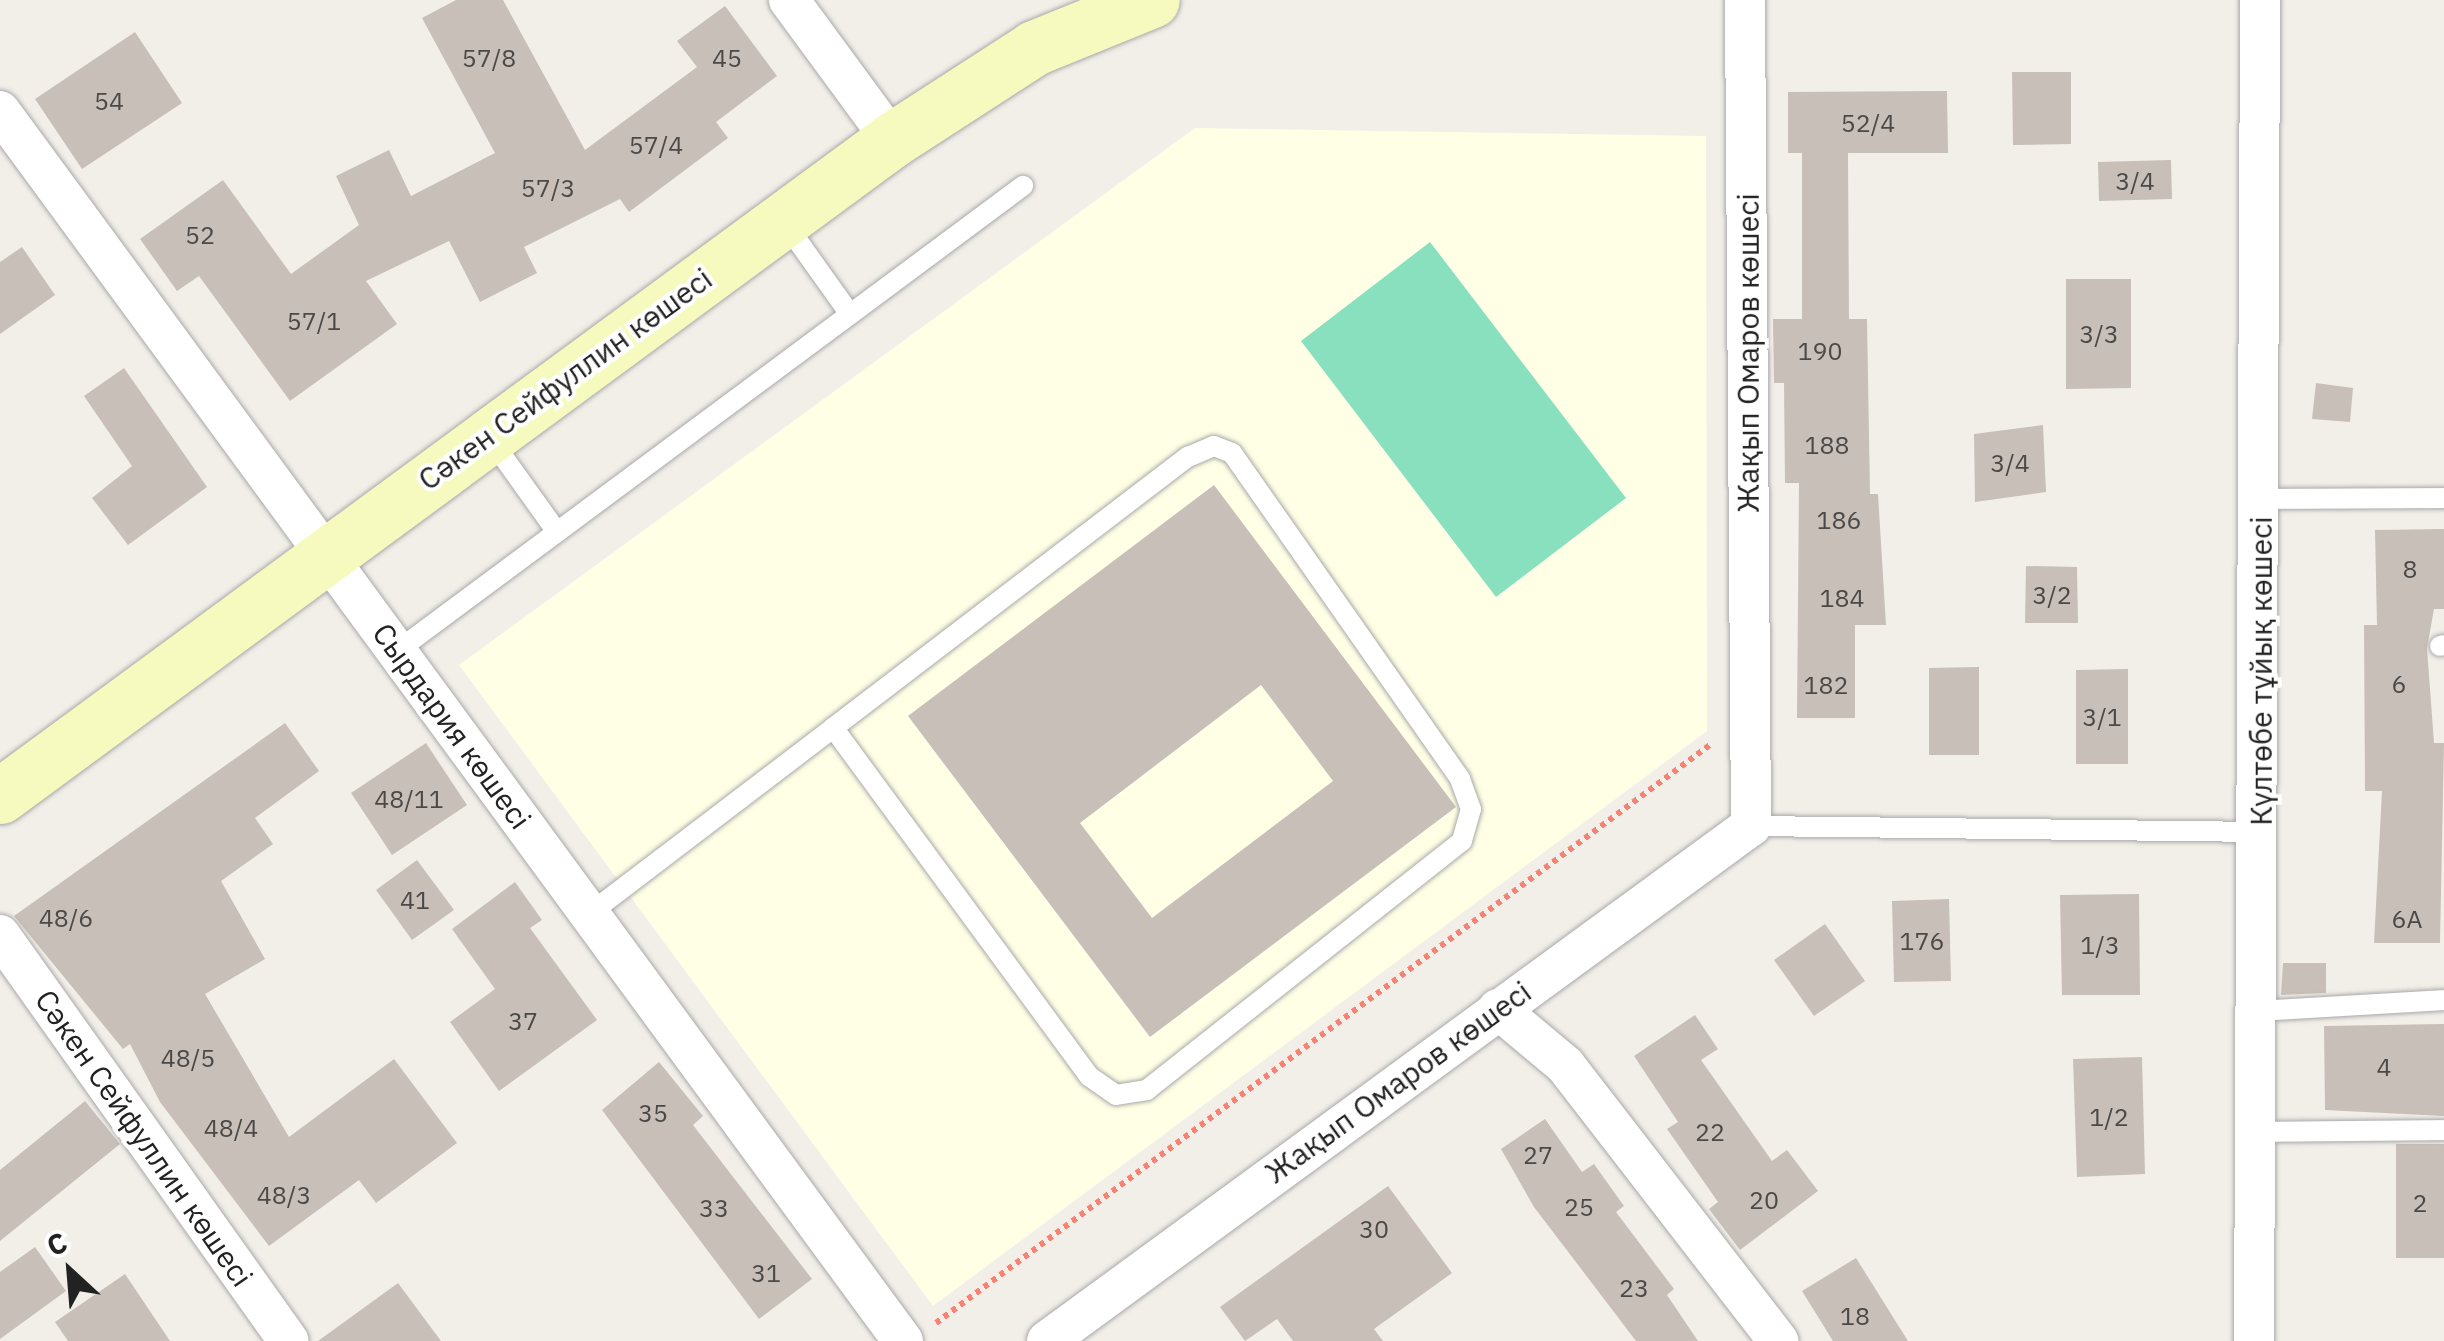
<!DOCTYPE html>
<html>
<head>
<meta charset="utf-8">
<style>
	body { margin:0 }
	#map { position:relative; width:2444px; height:1341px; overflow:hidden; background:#f2efe9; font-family:"IBM Plex Sans",sans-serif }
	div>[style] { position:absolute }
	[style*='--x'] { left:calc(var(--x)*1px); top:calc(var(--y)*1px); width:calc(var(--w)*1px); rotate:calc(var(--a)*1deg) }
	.education>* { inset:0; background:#ffffe5 }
	.pitch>* { inset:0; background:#88e0be }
	.building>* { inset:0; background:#c7bfb8 }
	.path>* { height:6px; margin-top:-3px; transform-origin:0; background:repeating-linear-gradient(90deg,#fa8072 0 5px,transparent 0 10px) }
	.roads { filter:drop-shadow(0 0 2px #a9a9a9) drop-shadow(0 0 2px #a9a9a9) }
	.lane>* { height:20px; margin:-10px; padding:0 10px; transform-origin:10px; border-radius:10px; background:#fff }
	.street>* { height:40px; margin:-20px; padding:0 20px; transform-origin:20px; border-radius:20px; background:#fff }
	.secondary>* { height:55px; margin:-27.5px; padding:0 27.5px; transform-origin:27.5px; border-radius:27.5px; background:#f7fabf }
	span { translate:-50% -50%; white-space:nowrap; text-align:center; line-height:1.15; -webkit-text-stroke:8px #fff; paint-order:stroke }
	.number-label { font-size:25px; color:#4b4948 }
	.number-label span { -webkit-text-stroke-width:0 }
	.street-label { font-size:30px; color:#222 }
	.north { position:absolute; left:20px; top:1221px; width:100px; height:100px; -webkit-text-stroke:8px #fff; paint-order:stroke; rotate:334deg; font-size:28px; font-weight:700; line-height:40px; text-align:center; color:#222 }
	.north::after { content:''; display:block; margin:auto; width:35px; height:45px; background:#222; clip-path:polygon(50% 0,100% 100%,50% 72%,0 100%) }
</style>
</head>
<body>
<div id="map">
	<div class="education">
		<div style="clip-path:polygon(1195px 128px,1706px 136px,1707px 731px,933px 1306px,459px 665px)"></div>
	</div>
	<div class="pitch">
		<div style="clip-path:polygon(1430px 242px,1626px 498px,1496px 597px,1301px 341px)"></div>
	</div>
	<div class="building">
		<div style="clip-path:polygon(456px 0,503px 0,585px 150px,697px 67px,677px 41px,725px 6px,777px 76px,716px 122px,728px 138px,629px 212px,620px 199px,524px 247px,537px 273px,480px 302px,449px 241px,366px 281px,397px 324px,290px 401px,199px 276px,177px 291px,140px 239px,223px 180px,291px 274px,359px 225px,336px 176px,389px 150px,411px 196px,495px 153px,422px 18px)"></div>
		<div style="clip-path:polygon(135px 32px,182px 103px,82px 169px,35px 99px)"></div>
		<div style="clip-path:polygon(2012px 72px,2071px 72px,2071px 144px,2013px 145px)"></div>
		<div style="clip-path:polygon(1947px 91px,1948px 153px,1848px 153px,1849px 319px,1867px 319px,1870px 494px,1878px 494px,1886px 625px,1855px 625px,1855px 718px,1797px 718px,1799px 483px,1785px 483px,1784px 383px,1774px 383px,1773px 319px,1802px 319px,1802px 153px,1788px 153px,1788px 92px)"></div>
		<div style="clip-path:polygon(2171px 160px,2172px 199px,2099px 201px,2098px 162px)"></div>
		<div style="clip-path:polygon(22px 247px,55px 295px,0 334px,0 262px)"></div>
		<div style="clip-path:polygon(2066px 279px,2131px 279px,2131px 388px,2066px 389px)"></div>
		<div style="clip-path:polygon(124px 368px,207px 487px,128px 545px,92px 498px,132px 466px,84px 396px)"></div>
		<div style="clip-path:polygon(2316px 383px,2353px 388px,2350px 422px,2312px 419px)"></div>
		<div style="clip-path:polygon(2043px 425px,2046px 492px,1975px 502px,1974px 434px)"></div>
		<div style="clip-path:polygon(evenodd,1214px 485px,1456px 807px,1150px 1037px,908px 716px,1214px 485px,1261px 685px,1333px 781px,1152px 918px,1080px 823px,1261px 685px)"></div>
		<div style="clip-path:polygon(2444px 529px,2444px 609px,2434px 609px,2427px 648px,2434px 743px,2444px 743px,2440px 943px,2374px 943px,2382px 791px,2365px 791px,2364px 625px,2377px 625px,2375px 530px)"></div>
		<div style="clip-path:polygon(2026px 566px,2077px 567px,2078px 623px,2025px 623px)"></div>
		<div style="clip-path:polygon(1979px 667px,1979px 755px,1929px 755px,1929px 668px)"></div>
		<div style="clip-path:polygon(2128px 669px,2128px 764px,2076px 764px,2076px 670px)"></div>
		<div style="clip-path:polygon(285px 723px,319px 771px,255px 818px,273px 844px,221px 881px,265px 959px,205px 994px,289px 1137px,394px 1059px,457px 1143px,376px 1203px,359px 1180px,269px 1246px,160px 1102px,130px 1044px,123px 1049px,14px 916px)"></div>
		<div style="clip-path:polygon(426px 743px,467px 805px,392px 855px,351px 793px)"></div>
		<div style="clip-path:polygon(417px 860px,454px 910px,412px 940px,376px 890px)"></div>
		<div style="clip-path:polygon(515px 882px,542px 920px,530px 928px,597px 1020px,499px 1091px,450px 1022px,495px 989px,452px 929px)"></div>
		<div style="clip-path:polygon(2139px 894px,2140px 995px,2062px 995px,2060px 895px)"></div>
		<div style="clip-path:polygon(1949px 899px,1951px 981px,1894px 982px,1892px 901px)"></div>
		<div style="clip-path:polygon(1825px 924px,1865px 981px,1814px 1016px,1774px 960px)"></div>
		<div style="clip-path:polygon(2283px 963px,2326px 963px,2326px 993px,2281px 995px)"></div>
		<div style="clip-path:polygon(1695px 1015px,1718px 1049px,1701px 1060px,1772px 1161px,1787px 1150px,1818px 1191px,1740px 1250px,1709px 1209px,1718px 1202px,1667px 1129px,1678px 1122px,1634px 1056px)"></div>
		<div style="clip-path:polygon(2444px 1024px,2444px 1116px,2325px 1110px,2324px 1026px)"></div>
		<div style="clip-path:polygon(2142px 1057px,2145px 1174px,2077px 1177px,2073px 1059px)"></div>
		<div style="clip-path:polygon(659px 1062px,703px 1116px,693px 1125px,812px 1279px,759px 1319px,602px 1110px)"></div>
		<div style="clip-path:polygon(85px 1101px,120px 1144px,0 1241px,0 1170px)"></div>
		<div style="clip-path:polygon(1545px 1119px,1582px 1172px,1594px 1164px,1624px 1206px,1616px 1212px,1674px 1289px,1667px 1295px,1698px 1341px,1636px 1341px,1534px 1207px,1501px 1149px)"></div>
		<div style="clip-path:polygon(2396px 1144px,2444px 1144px,2444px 1258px,2396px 1258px)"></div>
		<div style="clip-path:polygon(1388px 1186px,1452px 1273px,1374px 1329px,1383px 1341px,1293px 1341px,1277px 1319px,1245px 1341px,1220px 1307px)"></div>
		<div style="clip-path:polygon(35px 1247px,66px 1291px,0 1339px,0 1272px)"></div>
		<div style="clip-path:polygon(1856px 1258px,1908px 1341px,1833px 1341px,1802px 1291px)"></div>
		<div style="clip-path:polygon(125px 1274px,170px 1341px,68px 1341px,55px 1322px)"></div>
		<div style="clip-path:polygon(398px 1283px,441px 1341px,318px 1341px)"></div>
	</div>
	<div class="path">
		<div style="--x:936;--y:1323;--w:967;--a:-36.76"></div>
	</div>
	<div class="roads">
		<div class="lane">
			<div style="--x:785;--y:223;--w:112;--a:54.5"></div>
			<div style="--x:489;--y:437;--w:117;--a:54.4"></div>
			<div style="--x:2261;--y:499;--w:183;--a:-0.3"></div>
			<div style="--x:2440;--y:646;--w:4;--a:-14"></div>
			<div style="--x:397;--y:651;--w:780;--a:-36.61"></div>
			<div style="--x:1751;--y:826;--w:511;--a:0.67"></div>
			<div style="--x:589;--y:914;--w:307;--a:-37.3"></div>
			<div style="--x:833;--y:728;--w:447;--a:-37.4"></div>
			<div style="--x:1188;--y:457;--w:28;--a:-23"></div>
			<div style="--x:1214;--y:446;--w:19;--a:21"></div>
			<div style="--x:1232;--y:453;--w:398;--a:55"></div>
			<div style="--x:1460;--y:779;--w:32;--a:70"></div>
			<div style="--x:1471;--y:809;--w:33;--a:106"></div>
			<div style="--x:1462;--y:841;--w:402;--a:141.7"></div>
			<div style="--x:1147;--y:1090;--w:31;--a:171"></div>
			<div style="--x:1116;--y:1095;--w:33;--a:-145"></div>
			<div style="--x:1089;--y:1076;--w:432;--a:-126.3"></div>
			<div style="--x:2259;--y:1011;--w:185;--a:-3.4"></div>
			<div style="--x:2258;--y:1132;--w:186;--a:-0.6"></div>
		</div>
		<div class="street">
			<div style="--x:789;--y:0;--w:174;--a:53.7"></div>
			<div style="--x:0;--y:111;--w:1526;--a:53.72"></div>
			<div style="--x:0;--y:935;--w:498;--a:54.6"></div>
			<div style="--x:1498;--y:1009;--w:87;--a:39.9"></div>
			<div style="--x:1565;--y:1065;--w:349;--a:52.3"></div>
			<div style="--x:1047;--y:1341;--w:872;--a:-36.19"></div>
			<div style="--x:1751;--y:826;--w:826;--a:-90.42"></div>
			<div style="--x:2254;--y:1341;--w:1341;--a:-89.74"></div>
		</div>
		<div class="secondary">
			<div style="--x:0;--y:796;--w:1107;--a:-36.33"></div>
			<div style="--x:892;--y:140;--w:169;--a:-32.9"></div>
			<div style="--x:1034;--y:48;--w:127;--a:-22.1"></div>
		</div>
	</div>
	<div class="number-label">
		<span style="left:489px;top:58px">57/8</span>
		<span style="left:727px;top:58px">45</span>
		<span style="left:109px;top:101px">54</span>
		<span style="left:1868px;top:123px">52/4</span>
		<span style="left:656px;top:145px">57/4</span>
		<span style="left:2135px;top:181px">3/4</span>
		<span style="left:548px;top:188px">57/3</span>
		<span style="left:200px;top:235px">52</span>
		<span style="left:314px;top:321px">57/1</span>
		<span style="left:2099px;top:334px">3/3</span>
		<span style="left:1820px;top:351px">190</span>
		<span style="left:1827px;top:445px">188</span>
		<span style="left:2010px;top:463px">3/4</span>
		<span style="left:1839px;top:520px">186</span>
		<span style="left:2410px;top:569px">8</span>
		<span style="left:2052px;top:595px">3/2</span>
		<span style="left:1842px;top:598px">184</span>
		<span style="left:2399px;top:684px">6</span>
		<span style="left:1826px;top:685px">182</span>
		<span style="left:2102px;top:717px">3/1</span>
		<span style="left:409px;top:799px">48/11</span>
		<span style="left:415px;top:900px">41</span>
		<span style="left:66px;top:918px">48/6</span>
		<span style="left:2407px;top:919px">6А</span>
		<span style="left:1922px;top:941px">176</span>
		<span style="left:2100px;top:945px">1/3</span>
		<span style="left:523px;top:1021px">37</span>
		<span style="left:188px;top:1058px">48/5</span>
		<span style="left:2384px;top:1067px">4</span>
		<span style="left:653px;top:1113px">35</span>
		<span style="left:2109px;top:1117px">1/2</span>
		<span style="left:231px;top:1128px">48/4</span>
		<span style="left:1710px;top:1132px">22</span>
		<span style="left:1538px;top:1155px">27</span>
		<span style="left:284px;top:1195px">48/3</span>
		<span style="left:1764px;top:1200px">20</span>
		<span style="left:2420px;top:1203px">2</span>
		<span style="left:1579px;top:1207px">25</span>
		<span style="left:714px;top:1208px">33</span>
		<span style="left:1374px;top:1229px">30</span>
		<span style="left:766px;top:1273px">31</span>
		<span style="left:1634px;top:1288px">23</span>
		<span style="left:1855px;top:1316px">18</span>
	</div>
	<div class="street-label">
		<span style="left:1748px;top:353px;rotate:-90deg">Жақып Омаров көшесі</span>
		<span style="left:565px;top:379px;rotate:-36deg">Сәкен Сейфуллин көшесі</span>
		<span style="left:2261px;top:671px;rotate:-90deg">Күлтөбе тұйық көшесі</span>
		<span style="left:452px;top:726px;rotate:54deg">Сырдария көшесі</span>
		<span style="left:1398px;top:1082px;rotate:-36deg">Жақып Омаров көшесі</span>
		<span style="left:144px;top:1138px;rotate:55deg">Сәкен Сейфуллин көшесі</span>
	</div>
	<div class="north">С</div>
</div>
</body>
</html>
